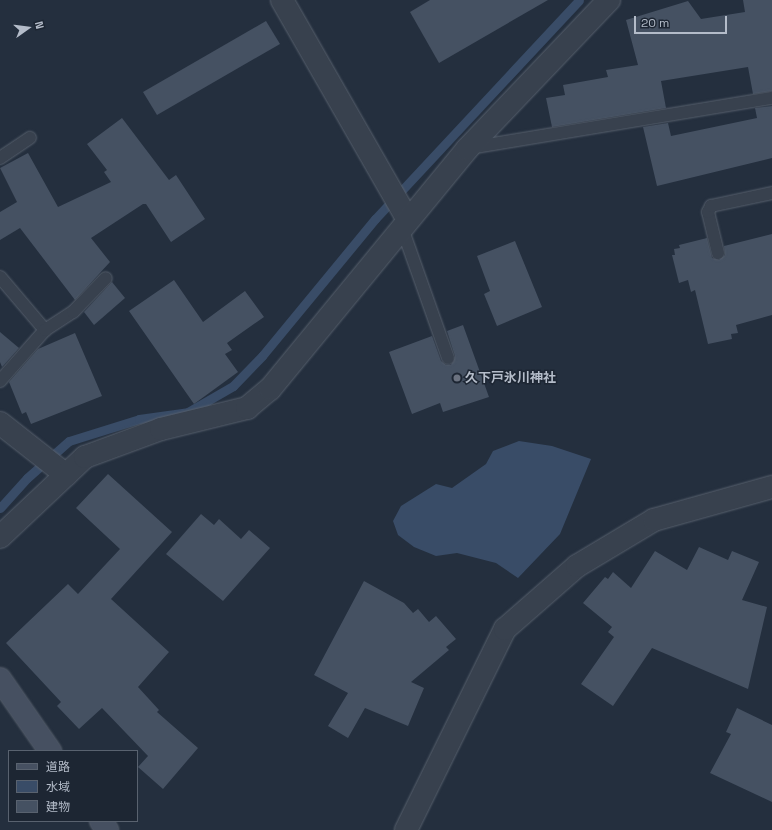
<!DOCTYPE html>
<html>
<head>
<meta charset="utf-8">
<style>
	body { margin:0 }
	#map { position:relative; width:772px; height:830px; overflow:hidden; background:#242f3e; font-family:"Space Grotesk","Noto Sans JP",sans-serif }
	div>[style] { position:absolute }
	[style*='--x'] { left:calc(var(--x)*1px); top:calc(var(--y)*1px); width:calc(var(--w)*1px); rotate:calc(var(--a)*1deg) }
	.water>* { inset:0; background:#394c67 }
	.stream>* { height:9px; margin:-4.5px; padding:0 4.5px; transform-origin:4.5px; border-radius:4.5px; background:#394c67 }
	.building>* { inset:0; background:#455162 }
	.roads { filter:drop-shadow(0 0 1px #565f6c) drop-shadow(0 0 1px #565f6c) }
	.lane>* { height:12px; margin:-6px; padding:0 6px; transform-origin:6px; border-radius:6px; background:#38414e }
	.street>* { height:22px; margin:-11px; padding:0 11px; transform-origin:11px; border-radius:11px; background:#38414e }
	.secondary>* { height:22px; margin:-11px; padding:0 11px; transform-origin:11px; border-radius:11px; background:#465061 }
	.dots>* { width:11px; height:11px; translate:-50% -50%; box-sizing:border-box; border:2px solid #1d2633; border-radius:50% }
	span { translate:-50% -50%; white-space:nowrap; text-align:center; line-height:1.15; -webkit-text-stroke:3px #1d2633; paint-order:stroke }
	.poi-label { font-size:13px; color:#b4bcc9; font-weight:700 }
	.left { translate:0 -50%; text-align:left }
	.legend { position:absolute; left:8px; top:750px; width:130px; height:72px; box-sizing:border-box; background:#1d2633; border:1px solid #59626f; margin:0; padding:5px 7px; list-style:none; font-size:12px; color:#b4bcc9 }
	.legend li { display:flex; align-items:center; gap:8px; height:20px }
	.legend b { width:20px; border:1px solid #59626f }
	.north { position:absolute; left:8px; top:8px; width:40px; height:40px; -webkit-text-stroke:3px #1d2633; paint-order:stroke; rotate:76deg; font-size:11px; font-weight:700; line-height:16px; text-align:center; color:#b4bcc9 }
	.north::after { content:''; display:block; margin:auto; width:14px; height:18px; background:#b4bcc9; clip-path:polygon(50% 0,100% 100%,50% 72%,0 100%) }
	.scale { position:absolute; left:634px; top:16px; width:93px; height:18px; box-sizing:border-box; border:2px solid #b4bcc9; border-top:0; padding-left:5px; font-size:12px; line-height:14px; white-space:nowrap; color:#b4bcc9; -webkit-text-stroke:3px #1d2633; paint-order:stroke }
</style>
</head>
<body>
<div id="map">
	<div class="water">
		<div style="clip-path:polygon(519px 441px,552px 446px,591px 459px,560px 534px,518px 578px,496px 563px,457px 553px,436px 556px,414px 547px,398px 535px,393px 521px,401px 506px,436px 484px,452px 488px,486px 464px,493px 451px)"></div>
	</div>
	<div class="stream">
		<div style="--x:0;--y:508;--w:40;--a:-48"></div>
		<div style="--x:27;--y:478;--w:56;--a:-41.4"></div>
		<div style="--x:69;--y:441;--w:73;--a:-17.4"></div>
		<div style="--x:139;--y:419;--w:49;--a:-8.1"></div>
		<div style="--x:188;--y:412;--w:52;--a:-30"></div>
		<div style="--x:233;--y:386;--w:42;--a:-46"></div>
		<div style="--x:262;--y:356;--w:178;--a:-50.5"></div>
		<div style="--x:375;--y:219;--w:299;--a:-47"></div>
	</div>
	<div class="building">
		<div style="clip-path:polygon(430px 0,548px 0,439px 63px,410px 12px)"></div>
		<div style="clip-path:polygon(743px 0,772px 0,772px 91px,753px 94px,748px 67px,661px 81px,666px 108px,552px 127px,546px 98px,565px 95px,563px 85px,608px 77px,606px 70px,638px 65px,626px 20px,688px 1px,701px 19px,745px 12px)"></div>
		<div style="clip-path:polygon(266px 21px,280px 44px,157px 115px,143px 92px)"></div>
		<div style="clip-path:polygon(772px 106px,772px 158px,657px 186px,643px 127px,668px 123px,671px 136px,757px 118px,755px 108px)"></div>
		<div style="clip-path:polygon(122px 118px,169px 180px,176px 175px,205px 219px,171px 242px,146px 204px,143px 204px,91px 238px,110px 262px,75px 300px,20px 228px,0 240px,0 212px,17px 202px,0 168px,28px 153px,58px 207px,111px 182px,104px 172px,107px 170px,87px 144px)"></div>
		<div style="clip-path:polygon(772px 234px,772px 315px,736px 325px,738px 333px,731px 334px,732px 339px,708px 344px,695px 290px,691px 292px,688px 280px,679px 283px,672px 255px,675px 255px,674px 249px,680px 248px,679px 245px,707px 238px,712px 258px,719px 260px,725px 255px,724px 246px)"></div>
		<div style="clip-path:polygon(515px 241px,542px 307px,497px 326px,484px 294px,490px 291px,477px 256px)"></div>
		<div style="clip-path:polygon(174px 280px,203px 322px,245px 291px,264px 317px,227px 343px,232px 350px,225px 354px,238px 372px,194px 404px,129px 311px)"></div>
		<div style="clip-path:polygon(112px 282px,125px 298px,94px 325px,84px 312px)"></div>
		<div style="clip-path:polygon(463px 325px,489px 397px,443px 412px,440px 403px,412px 414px,389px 352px,432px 336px,441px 361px,446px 365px,451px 365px,455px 356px,447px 331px)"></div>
		<div style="clip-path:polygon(0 332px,19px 348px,2px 367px,0 362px)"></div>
		<div style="clip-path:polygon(75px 333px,102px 396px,31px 424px,26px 412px,22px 414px,9px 382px,38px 349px)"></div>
		<div style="clip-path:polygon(108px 474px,172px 532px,111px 599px,169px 652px,138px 687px,159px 710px,157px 712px,198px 748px,163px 789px,138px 767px,148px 756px,102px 708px,79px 729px,57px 706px,61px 702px,6px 643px,68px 584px,78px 594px,120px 549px,76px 508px)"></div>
		<div style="clip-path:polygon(201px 514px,214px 525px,219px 519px,241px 539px,249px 530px,270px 548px,223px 601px,166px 554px)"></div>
		<div style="clip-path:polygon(699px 547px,728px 560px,732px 551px,759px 562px,742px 600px,767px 607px,748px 689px,652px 648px,613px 706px,581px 684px,614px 637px,608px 632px,612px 627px,583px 603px,605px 577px,608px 579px,613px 572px,631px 588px,655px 551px,687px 570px)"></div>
		<div style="clip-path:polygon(364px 581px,404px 603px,413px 613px,418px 609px,429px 622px,436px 616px,456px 639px,446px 647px,449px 650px,411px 682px,424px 688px,408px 726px,365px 708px,348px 738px,328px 726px,348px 693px,314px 675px)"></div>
		<div style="clip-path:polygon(737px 708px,772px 725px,772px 802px,710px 773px,731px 734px,726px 732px)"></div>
	</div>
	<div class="roads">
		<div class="lane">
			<div style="--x:469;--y:148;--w:307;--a:-9.4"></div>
			<div style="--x:0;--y:158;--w:36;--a:-34"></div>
			<div style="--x:402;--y:228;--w:138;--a:70.5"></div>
			<div style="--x:718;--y:253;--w:42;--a:-103.7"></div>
			<div style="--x:708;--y:212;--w:7;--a:-63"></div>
			<div style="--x:711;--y:206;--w:62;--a:-12"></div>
			<div style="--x:0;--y:277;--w:70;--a:49.7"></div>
			<div style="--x:0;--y:381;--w:68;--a:-48.6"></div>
			<div style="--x:45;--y:330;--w:33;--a:-33"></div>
			<div style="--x:73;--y:312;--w:47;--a:-45.9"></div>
		</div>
		<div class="street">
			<div style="--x:282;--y:0;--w:251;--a:60.2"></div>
			<div style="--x:0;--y:423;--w:84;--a:38.2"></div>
			<div style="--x:0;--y:537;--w:117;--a:-43.3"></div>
			<div style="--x:85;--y:457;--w:81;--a:-20.2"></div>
			<div style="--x:161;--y:429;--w:89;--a:-13.7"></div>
			<div style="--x:247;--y:408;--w:30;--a:-40"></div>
			<div style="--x:270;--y:389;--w:310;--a:-50.6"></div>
			<div style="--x:467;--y:149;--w:206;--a:-46.4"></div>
			<div style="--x:406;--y:830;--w:224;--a:-63.8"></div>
			<div style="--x:505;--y:629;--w:96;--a:-41.2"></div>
			<div style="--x:577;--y:566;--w:90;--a:-30.9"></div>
			<div style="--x:654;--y:520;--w:123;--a:-15.6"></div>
		</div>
		<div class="secondary">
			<div style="--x:0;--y:679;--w:88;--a:55.2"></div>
			<div style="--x:101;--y:821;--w:11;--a:56"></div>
		</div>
	</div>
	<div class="dots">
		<div style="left:457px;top:378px;background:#6b7280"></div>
	</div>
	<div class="poi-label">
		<span class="left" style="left:465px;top:378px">久下戸氷川神社</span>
	</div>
	<ul class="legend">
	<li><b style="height:5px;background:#465061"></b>道路</li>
	<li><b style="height:11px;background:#394c67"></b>水域</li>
	<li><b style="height:11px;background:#455162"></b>建物</li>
	</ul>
	<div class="north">N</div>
	<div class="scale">20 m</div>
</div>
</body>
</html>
